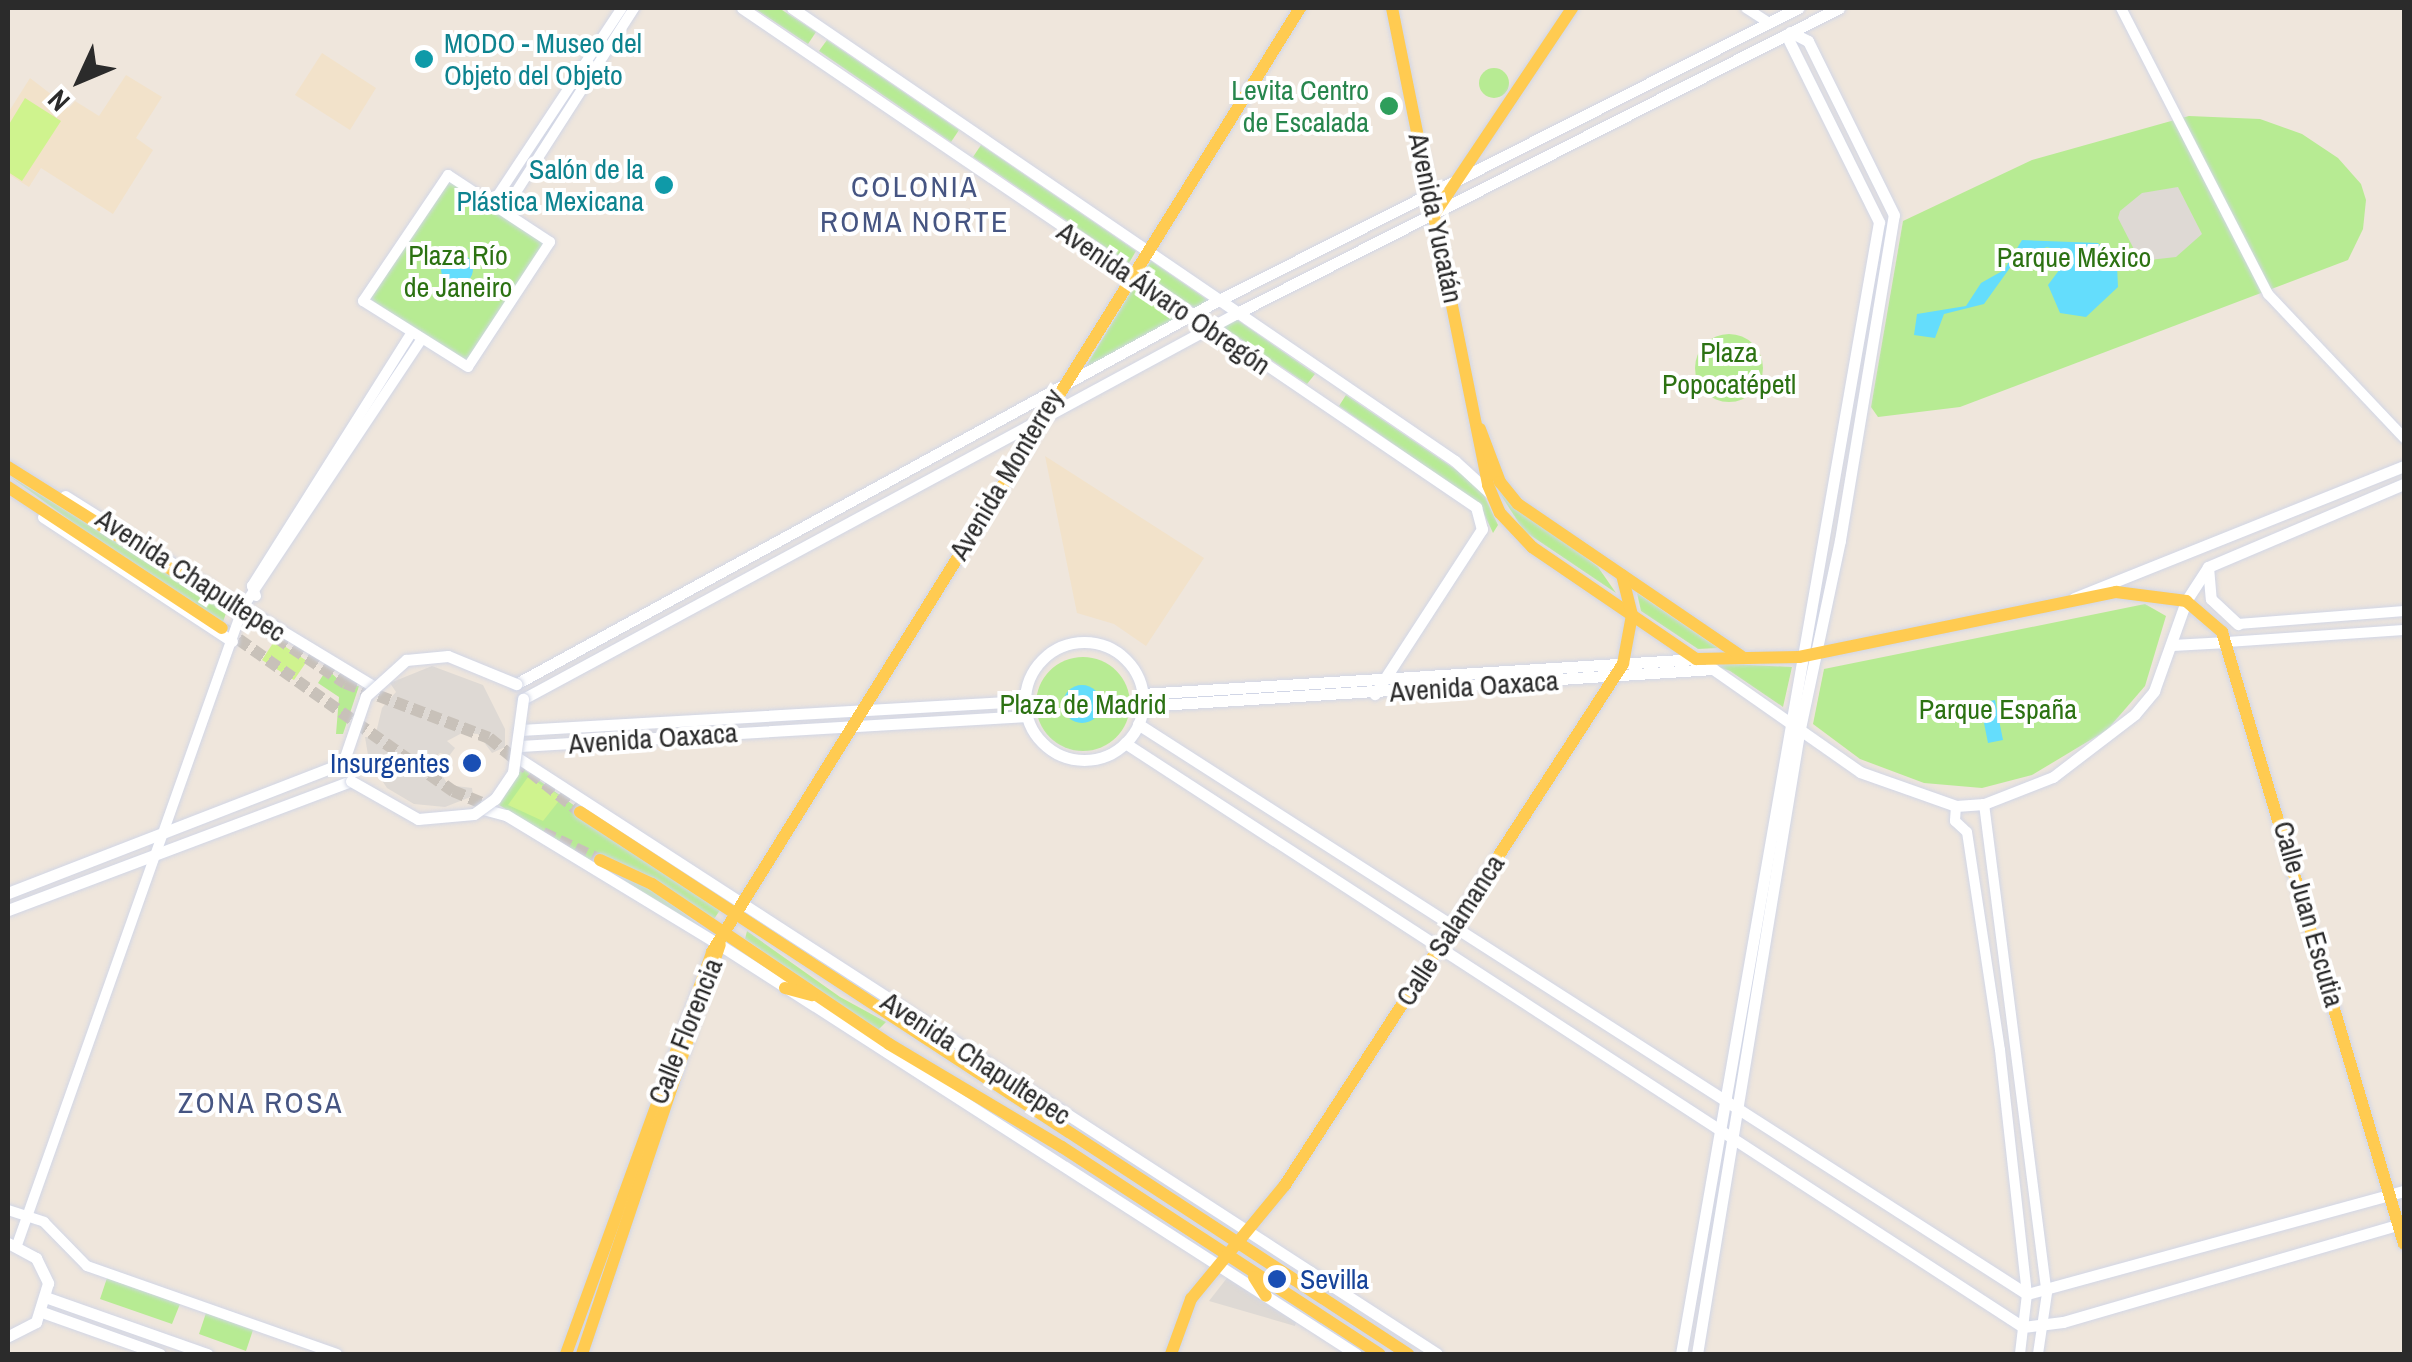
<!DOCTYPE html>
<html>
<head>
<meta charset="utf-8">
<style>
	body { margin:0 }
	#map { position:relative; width:2412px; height:1362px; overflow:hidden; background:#efe6dc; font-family:"Archivo Narrow",sans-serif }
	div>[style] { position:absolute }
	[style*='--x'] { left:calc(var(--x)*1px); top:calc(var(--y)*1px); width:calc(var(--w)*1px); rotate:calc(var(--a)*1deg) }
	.education>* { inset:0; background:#f2e2ca }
	.green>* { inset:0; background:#b7eb93 }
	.round { border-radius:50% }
	.pitch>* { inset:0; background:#cff38e }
	.plaza>* { inset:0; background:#ded9d4 }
	.water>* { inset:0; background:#64ddfc }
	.primary-tunnel>* { height:12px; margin-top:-6px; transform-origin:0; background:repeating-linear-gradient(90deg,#c8c1b9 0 12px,transparent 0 18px) }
	.roads { filter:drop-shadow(0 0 2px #d1d6e6) drop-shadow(0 0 2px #d1d6e6) }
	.tertiary>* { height:10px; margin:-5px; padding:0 5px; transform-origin:5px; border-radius:5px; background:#fff }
	.secondary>* { height:11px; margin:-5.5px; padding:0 5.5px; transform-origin:5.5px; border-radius:5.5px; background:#fff }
	.secondary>.ring { margin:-5.5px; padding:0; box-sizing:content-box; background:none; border:11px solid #fff; border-radius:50% }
	.primary>* { height:12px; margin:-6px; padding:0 6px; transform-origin:6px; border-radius:6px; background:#ffcb51 }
	.bridges { filter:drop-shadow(0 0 2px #d1d6e6) drop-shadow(0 0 2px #d1d6e6) }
	.secondary-bridge>* { height:11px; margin:-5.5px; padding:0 5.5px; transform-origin:5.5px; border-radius:5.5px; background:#fff }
	.dots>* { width:28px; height:28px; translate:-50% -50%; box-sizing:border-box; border:5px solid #fff; border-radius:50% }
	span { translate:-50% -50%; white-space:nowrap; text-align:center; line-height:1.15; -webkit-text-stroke:8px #fff; paint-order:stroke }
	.culture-label { font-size:28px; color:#0d838f }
	.left { translate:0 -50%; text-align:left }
	.right { translate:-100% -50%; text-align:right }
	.leisure-label { font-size:28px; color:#27864d }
	.street-label { font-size:28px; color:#2b2b2b }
	.park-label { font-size:28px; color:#2c7212 }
	.transit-label { font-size:28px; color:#164399 }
	.neighbourhood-label { font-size:30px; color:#465582; letter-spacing:2.5px }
	.frame { position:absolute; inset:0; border:10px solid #2b2b2b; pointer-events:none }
	.north { position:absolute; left:30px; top:30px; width:100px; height:100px; -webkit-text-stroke:8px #fff; paint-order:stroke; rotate:226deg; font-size:28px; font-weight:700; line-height:40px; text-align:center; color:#2b2b2b }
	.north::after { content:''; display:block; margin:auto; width:35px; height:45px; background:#2b2b2b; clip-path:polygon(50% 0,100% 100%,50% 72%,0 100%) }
</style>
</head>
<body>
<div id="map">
	<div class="education">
		<div style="clip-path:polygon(322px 53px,376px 88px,350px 130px,295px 95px)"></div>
		<div style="clip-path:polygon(126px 75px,162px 97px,136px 138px,153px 150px,113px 214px,41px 168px,29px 187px,8px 174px,8px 113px,30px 78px,69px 108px,75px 101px,99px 116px)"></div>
		<div style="clip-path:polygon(1045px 456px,1204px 558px,1146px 646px,1114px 624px,1077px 613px)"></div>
	</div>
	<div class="green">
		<div style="clip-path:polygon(754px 8px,779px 8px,816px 32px,808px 44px)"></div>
		<div style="clip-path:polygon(827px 40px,959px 130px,951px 142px,819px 51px)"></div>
		<div class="round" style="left:1479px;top:68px;width:30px;height:30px"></div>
		<div style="clip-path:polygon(2189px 116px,2260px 119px,2302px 134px,2338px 158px,2361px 184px,2366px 200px,2363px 229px,2348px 260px,1960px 407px,1878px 417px,1871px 407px,1903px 221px,2032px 160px)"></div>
		<div style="clip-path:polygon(981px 145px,1136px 251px,1129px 263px,973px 157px)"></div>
		<div style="clip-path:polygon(448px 178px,547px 242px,468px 364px,370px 299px)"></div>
		<div style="clip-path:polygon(1151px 261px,1209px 301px,1196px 309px,1143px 273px)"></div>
		<div style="clip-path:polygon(1136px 283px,1180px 318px,1082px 373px)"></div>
		<div style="clip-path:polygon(1236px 319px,1315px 374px,1307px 384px,1223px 327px)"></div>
		<div class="round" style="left:1695px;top:334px;width:68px;height:68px"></div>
		<div style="clip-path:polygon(1346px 395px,1465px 476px,1483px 493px,1498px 525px,1493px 533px,1480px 505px,1339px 406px)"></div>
		<div style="clip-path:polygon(8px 475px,227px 610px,223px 622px,101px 543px)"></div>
		<div style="clip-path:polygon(1497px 489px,1598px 567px,1616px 593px,1524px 531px)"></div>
		<div style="clip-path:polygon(1637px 593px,1718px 648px,1698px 649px,1641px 611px)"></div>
		<div style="clip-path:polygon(2145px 604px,2166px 616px,2145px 686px,2107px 730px,2032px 775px,1982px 788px,1924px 783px,1860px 759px,1813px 724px,1824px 669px)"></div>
		<div class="round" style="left:1036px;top:657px;width:94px;height:94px"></div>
		<div style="clip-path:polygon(1707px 663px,1792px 667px,1783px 707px,1730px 671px)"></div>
		<div style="clip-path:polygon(327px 669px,342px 683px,359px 686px,343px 734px,336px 734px,339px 697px,318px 683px)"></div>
		<div style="clip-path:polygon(522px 768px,720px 910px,714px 919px,652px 890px,706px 930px,499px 805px)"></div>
		<div style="clip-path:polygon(747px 931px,840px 997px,886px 1022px,878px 1030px,745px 939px)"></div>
		<div style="clip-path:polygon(107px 1278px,180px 1304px,172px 1324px,100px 1299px)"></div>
		<div style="clip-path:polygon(206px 1313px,253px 1330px,246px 1351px,199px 1334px)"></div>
	</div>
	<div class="pitch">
		<div style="clip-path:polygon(25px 98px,61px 121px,22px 181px,8px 172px,8px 126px)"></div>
		<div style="clip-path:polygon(275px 640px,307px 661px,294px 680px,262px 660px)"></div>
		<div style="clip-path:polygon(528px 777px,562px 797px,543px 821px,508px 805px)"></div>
	</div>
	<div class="plaza">
		<div style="clip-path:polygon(2178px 187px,2202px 234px,2176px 257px,2140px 261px,2118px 218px,2120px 211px,2142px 193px)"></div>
		<div style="clip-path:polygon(432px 666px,483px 685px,505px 729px,505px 747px,492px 753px,478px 734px,462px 733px,447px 741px,455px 748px,449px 756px,440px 753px,430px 761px,431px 770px,439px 770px,448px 785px,472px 788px,473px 796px,445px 807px,414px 804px,387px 788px,369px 761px,365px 737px,375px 737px,382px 708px,396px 692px,390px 683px)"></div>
		<div style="clip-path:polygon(1227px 1278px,1296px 1322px,1295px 1326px,1209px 1301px)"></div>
	</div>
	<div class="water">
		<div style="clip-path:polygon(2022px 240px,2098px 243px,2117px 265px,2118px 287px,2086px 317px,2060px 313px,2048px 285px,2071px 254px,2047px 247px,2017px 258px,1984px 304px,1944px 314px,1935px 338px,1914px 335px,1917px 314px,1966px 306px,1981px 283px,2004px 270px)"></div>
		<div class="round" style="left:441px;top:253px;width:32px;height:32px"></div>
		<div class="round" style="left:1063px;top:685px;width:38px;height:38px"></div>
		<div style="clip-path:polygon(1995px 700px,2003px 740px,1988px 743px,1980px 703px)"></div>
	</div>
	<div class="primary-tunnel">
		<div style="--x:232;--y:608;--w:136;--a:33.6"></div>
		<div style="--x:345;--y:683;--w:154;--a:20.9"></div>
		<div style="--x:489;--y:738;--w:117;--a:39.1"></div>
		<div style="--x:224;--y:629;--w:281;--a:35.3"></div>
		<div style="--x:453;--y:791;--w:44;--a:22.5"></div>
		<div style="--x:543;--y:833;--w:63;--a:25.3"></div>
	</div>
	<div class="roads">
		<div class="tertiary">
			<div style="--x:1746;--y:8;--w:27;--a:33"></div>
			<div style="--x:2121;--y:8;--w:322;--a:62.8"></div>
			<div style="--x:2268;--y:294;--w:198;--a:46.6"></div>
			<div style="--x:448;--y:175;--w:122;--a:33.3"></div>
			<div style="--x:550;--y:242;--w:149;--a:123.3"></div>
			<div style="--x:468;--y:367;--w:124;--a:-147.8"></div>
			<div style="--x:363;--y:301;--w:152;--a:-56"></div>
			<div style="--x:487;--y:199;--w:12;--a:-20"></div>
			<div style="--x:498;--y:195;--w:224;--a:-56.5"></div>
			<div style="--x:510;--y:214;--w:11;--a:-95"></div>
			<div style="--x:509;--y:203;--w:232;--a:-57.3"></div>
			<div style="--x:256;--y:596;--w:11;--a:-112"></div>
			<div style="--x:252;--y:586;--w:298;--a:-57.8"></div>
			<div style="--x:2238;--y:624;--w:167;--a:-4.5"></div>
			<div style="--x:2227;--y:642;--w:177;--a:-3.9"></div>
			<div style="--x:1984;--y:804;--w:493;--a:82.7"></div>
			<div style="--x:2047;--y:1293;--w:62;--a:98.4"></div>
			<div style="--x:1956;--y:806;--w:15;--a:94"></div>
			<div style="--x:1955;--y:821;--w:16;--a:43"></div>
			<div style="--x:1967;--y:832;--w:220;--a:81.4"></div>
			<div style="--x:2000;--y:1050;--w:245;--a:83.7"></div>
			<div style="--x:2027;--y:1294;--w:60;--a:96.7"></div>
			<div style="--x:8;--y:1210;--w:38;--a:18"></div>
			<div style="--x:44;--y:1222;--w:62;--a:45.7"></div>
			<div style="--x:87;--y:1266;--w:265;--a:19.4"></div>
			<div style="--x:17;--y:1245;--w:677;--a:-70.49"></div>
			<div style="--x:243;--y:607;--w:321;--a:-56.3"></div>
		</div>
		<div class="secondary">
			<div style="--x:742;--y:8;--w:888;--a:34.21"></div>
			<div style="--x:1476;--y:507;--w:23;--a:75"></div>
			<div style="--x:1482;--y:529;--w:197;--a:123"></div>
			<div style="--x:792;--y:8;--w:803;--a:34.34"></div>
			<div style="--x:1455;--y:461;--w:49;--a:42.5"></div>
			<div style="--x:65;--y:496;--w:171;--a:32.1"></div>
			<div style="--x:43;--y:517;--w:226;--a:33.3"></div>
			<div style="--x:2208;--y:567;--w:32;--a:85"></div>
			<div style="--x:2211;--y:599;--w:37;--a:43"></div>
			<div style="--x:226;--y:597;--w:172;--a:31.2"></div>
			<div style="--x:2074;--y:598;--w:355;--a:-21.8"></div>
			<div class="ring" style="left:1025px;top:642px;width:107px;height:107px"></div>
			<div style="--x:2172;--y:645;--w:55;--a:-3.1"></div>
			<div style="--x:516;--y:684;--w:799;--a:-28.65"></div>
			<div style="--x:1217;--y:301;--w:651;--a:-26.76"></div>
			<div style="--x:1142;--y:694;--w:555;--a:-3.61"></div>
			<div style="--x:523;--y:699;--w:809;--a:-28.4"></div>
			<div style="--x:1235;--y:314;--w:677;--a:-26.87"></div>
			<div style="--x:1143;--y:706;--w:571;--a:-3.71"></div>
			<div style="--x:1713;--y:669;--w:179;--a:35"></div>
			<div style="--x:1860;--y:772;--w:102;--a:19.5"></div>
			<div style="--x:1956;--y:806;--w:28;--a:-4"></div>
			<div style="--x:1984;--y:804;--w:74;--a:-21.4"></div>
			<div style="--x:2053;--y:777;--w:103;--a:-37.5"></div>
			<div style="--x:2135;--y:714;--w:30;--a:-50"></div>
			<div style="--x:2154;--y:691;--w:96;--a:-70.4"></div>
			<div style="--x:2186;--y:601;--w:40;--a:-57.1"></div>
			<div style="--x:2208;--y:567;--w:213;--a:-23"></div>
			<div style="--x:1138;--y:724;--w:1056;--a:32.67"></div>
			<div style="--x:2027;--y:1294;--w:391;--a:-15.3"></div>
			<div style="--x:520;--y:730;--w:505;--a:-3.29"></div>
			<div style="--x:1125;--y:743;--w:1071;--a:33.04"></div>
			<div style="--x:2023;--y:1327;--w:40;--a:-7.1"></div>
			<div style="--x:2063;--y:1322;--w:355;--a:-16.2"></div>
			<div style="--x:520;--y:746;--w:507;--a:-3.39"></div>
			<div style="--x:518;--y:758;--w:1095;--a:32.96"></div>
			<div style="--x:483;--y:809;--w:24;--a:15"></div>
			<div style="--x:506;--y:815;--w:250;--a:31.3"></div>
			<div style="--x:720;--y:945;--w:756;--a:32.74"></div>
			<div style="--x:8;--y:893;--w:359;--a:-21.2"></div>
			<div style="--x:8;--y:910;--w:366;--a:-20.6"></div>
			<div style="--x:8;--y:1243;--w:32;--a:28"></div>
			<div style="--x:36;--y:1258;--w:28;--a:64"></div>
			<div style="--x:48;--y:1283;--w:41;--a:107.1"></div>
			<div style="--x:36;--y:1322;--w:31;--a:153"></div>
			<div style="--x:48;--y:1298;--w:169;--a:19.4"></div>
			<div style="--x:42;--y:1312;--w:125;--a:19.6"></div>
			<div style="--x:1681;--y:1354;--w:1149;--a:-80.08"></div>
			<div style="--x:1879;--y:222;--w:209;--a:-116.4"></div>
			<div style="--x:1697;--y:1354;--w:629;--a:-80.67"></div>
			<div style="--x:1799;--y:733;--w:197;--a:-78"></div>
			<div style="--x:1840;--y:540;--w:329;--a:-80.6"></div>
			<div style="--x:1894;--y:215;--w:194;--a:-116.3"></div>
			<div style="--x:1808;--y:41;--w:20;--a:-153"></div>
		</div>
		<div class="primary">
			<div style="--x:1392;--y:8;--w:487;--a:78.6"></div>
			<div style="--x:1488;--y:485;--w:30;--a:67"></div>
			<div style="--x:1500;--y:513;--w:47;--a:46.7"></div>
			<div style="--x:1532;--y:547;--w:199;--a:34.3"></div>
			<div style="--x:1696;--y:659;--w:103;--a:-1.1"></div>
			<div style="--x:1799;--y:657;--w:324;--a:-11.6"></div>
			<div style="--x:2116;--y:592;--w:71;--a:7.3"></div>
			<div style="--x:2186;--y:601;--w:48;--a:40.7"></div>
			<div style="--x:2222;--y:632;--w:638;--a:73.44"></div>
			<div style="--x:1435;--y:213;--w:247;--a:-56.2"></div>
			<div style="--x:1480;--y:429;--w:57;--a:69.3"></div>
			<div style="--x:1500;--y:482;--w:28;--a:51"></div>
			<div style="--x:1518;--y:504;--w:270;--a:34.3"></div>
			<div style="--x:8;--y:467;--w:263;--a:32.1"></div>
			<div style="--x:8;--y:487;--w:256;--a:33.4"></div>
			<div style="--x:580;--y:812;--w:990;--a:33.21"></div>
			<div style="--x:600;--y:860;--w:57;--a:24.8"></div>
			<div style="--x:652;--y:884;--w:286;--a:34"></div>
			<div style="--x:889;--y:1044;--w:201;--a:30.8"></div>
			<div style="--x:1062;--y:1147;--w:379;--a:33.1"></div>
			<div style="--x:785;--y:988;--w:28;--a:15"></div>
			<div style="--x:1254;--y:1277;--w:22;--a:58"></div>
			<div style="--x:566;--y:1354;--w:428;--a:-70"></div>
			<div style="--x:712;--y:952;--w:1112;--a:-58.08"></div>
			<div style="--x:582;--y:1354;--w:432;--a:-71.4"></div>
			<div style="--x:1171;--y:1354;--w:59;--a:-70"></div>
			<div style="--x:1191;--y:1299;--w:148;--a:-50.5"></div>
			<div style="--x:1285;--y:1185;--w:621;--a:-57.03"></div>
			<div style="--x:1623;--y:664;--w:50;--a:-79.6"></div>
			<div style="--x:1632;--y:615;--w:41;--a:-104"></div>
		</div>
	</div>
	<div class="bridges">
		<div class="secondary-bridge">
			<div style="--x:343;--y:763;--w:71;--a:-71.1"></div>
			<div style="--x:366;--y:696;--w:54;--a:-42"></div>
			<div style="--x:406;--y:660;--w:42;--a:-5.4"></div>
			<div style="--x:448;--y:656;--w:74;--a:22.4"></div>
			<div style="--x:351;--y:781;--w:77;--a:29.6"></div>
			<div style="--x:418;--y:819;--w:56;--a:-5.1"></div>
			<div style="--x:474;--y:814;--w:26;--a:-36"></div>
			<div style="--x:495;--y:799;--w:32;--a:-56"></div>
			<div style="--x:513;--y:772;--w:74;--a:-82.2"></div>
		</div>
	</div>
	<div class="dots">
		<div style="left:424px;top:59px;background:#0f9aa8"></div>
		<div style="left:1389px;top:106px;background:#2e9e5b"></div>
		<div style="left:664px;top:185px;background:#0f9aa8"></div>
		<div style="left:472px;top:763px;background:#1a4fb4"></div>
		<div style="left:1277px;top:1279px;background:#1a4fb4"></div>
	</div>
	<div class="culture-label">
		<span class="left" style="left:444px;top:59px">MODO - Museo del<br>Objeto del Objeto</span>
		<span class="right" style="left:644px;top:185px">Salón de la<br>Plástica Mexicana</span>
	</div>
	<div class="leisure-label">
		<span class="right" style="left:1369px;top:106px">Levita Centro<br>de Escalada</span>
	</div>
	<div class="street-label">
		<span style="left:1436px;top:218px;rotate:78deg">Avenida Yucatán</span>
		<span style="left:1164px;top:298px;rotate:34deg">Avenida Álvaro Obregón</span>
		<span style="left:1006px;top:474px;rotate:-59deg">Avenida Monterrey</span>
		<span style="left:191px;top:575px;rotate:33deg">Avenida Chapultepec</span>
		<span style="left:1474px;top:686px;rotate:-4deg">Avenida Oaxaca</span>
		<span style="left:653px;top:738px;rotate:-4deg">Avenida Oaxaca</span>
		<span style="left:2309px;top:914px;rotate:74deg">Calle Juan Escutia</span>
		<span style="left:1450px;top:930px;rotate:-57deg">Calle Salamanca</span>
		<span style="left:685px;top:1031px;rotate:-68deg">Calle Florencia</span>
		<span style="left:976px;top:1058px;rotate:33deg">Avenida Chapultepec</span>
	</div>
	<div class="park-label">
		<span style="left:458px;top:271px">Plaza Río<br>de Janeiro</span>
		<span style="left:2074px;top:257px">Parque México</span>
		<span style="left:1729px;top:368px">Plaza<br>Popocatépetl</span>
		<span style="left:1083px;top:704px">Plaza de Madrid</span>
		<span style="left:1998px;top:709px">Parque España</span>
	</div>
	<div class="transit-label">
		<span class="right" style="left:450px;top:763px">Insurgentes</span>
		<span class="left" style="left:1300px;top:1279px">Sevilla</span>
	</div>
	<div class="neighbourhood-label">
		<span style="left:915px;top:203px">COLONIA<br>ROMA NORTE</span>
		<span style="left:261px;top:1102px">ZONA ROSA</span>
	</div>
	<div class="frame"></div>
	<div class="north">N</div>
</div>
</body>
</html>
